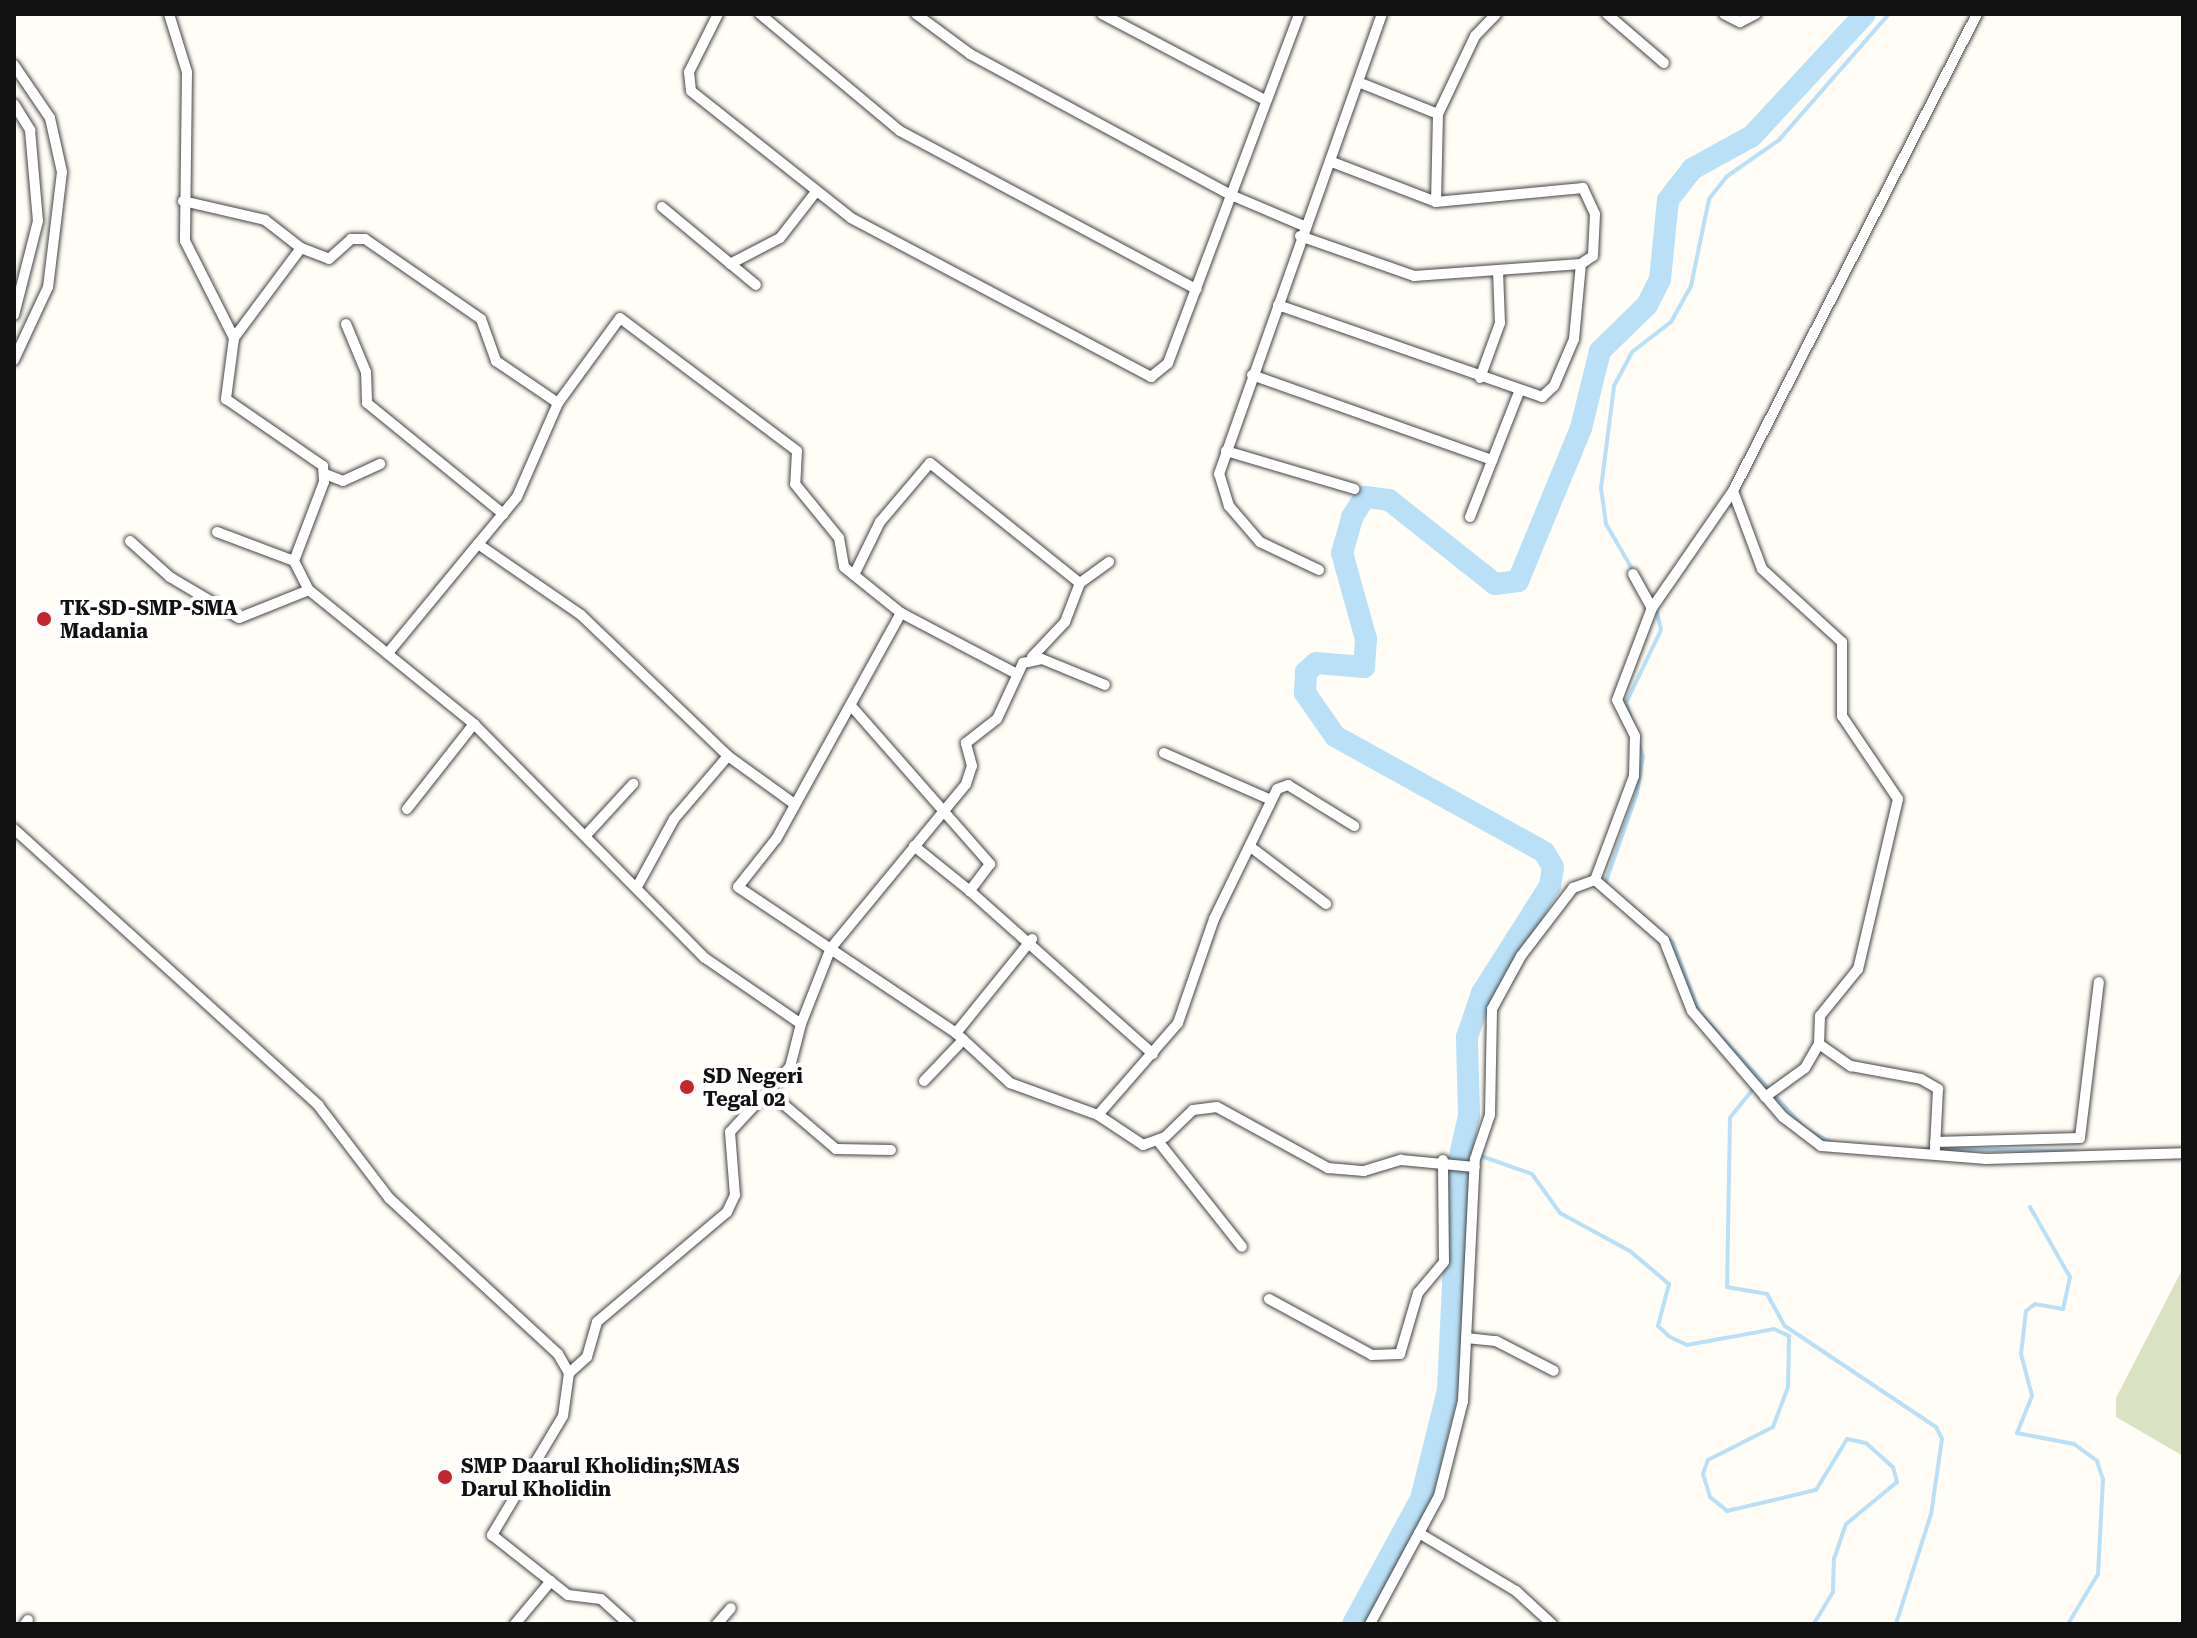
<!DOCTYPE html>
<html>
<head>
<meta charset="utf-8">
<style>
	body { margin:0 }
	#map { position:relative; width:2197px; height:1638px; overflow:hidden; background:#fffdf5; font-family:"Roboto Serif",serif }
	div>[style] { position:absolute }
	[style*='--x'] { left:calc(var(--x)*1px); top:calc(var(--y)*1px); width:calc(var(--w)*1px); rotate:calc(var(--a)*1deg) }
	.cemetery>* { inset:0; background:#d9e3c4 }
	.stream>* { height:4px; margin:-2px; padding:0 2px; transform-origin:2px; border-radius:2px; background:#b9e0f7 }
	.river>* { height:22px; margin:-11px; padding:0 11px; transform-origin:11px; border-radius:11px; background:#b9e0f7 }
	.roads { filter:drop-shadow(0 0 2px #444) drop-shadow(0 0 2px #444) }
	.minor>* { height:10px; margin:-5px; padding:0 5px; transform-origin:5px; border-radius:5px; background:#fff }
	.dots>* { width:22px; height:22px; translate:-50% -50%; box-sizing:border-box; border:4px solid #fff; border-radius:50% }
	span { translate:-50% -50%; white-space:nowrap; text-align:center; line-height:1.15; -webkit-text-stroke:8px #fff; paint-order:stroke }
	.poi-label { font-size:20px; color:#111; font-weight:700 }
	.left { translate:0 -50%; text-align:left }
	.frame { position:absolute; inset:0; border:16px solid #111; pointer-events:none }
</style>
</head>
<body>
<div id="map">
	<div class="cemetery">
		<div style="clip-path:polygon(2183px 1268px,2183px 1456px,2116px 1417px,2116px 1398px)"></div>
	</div>
	<div class="stream">
		<div style="--x:1635;--y:574;--w:58;--a:-120.1"></div>
		<div style="--x:1606;--y:524;--w:36;--a:-98"></div>
		<div style="--x:1601;--y:488;--w:103;--a:-82.7"></div>
		<div style="--x:1614;--y:386;--w:38;--a:-62"></div>
		<div style="--x:1632;--y:352;--w:49;--a:-37.6"></div>
		<div style="--x:1671;--y:322;--w:41;--a:-60.9"></div>
		<div style="--x:1691;--y:286;--w:89;--a:-78.3"></div>
		<div style="--x:1709;--y:199;--w:28;--a:-52"></div>
		<div style="--x:1726;--y:177;--w:65;--a:-34.9"></div>
		<div style="--x:1779;--y:140;--w:167;--a:-48.9"></div>
		<div style="--x:1605;--y:884;--w:96;--a:-70.6"></div>
		<div style="--x:1637;--y:793;--w:36;--a:-81"></div>
		<div style="--x:1643;--y:757;--w:57;--a:-107.5"></div>
		<div style="--x:1626;--y:703;--w:81;--a:-64.4"></div>
		<div style="--x:1661;--y:630;--w:27;--a:-103"></div>
		<div style="--x:1626;--y:902;--w:62;--a:41.1"></div>
		<div style="--x:1673;--y:943;--w:74;--a:69.4"></div>
		<div style="--x:1699;--y:1012;--w:158;--a:47.8"></div>
		<div style="--x:1805;--y:1129;--w:28;--a:27"></div>
		<div style="--x:1754;--y:1088;--w:38;--a:129"></div>
		<div style="--x:1730;--y:1118;--w:169;--a:91"></div>
		<div style="--x:1727;--y:1287;--w:41;--a:9.9"></div>
		<div style="--x:1767;--y:1294;--w:37;--a:61"></div>
		<div style="--x:1785;--y:1326;--w:182;--a:33.8"></div>
		<div style="--x:1936;--y:1427;--w:13;--a:63"></div>
		<div style="--x:1942;--y:1439;--w:76;--a:98.3"></div>
		<div style="--x:1931;--y:1514;--w:115;--a:107.7"></div>
		<div style="--x:1923;--y:1149;--w:151;--a:0.8"></div>
		<div style="--x:1481;--y:1156;--w:54;--a:19.4"></div>
		<div style="--x:1532;--y:1174;--w:48;--a:54.3"></div>
		<div style="--x:1560;--y:1213;--w:80;--a:28.5"></div>
		<div style="--x:1630;--y:1251;--w:51;--a:40.2"></div>
		<div style="--x:1669;--y:1284;--w:43;--a:104.7"></div>
		<div style="--x:1658;--y:1326;--w:16;--a:43"></div>
		<div style="--x:1670;--y:1337;--w:19;--a:25"></div>
		<div style="--x:1687;--y:1345;--w:88;--a:-10.4"></div>
		<div style="--x:1774;--y:1329;--w:17;--a:25"></div>
		<div style="--x:1789;--y:1336;--w:51;--a:91.1"></div>
		<div style="--x:1788;--y:1387;--w:43;--a:110.6"></div>
		<div style="--x:1773;--y:1427;--w:73;--a:153.1"></div>
		<div style="--x:1708;--y:1460;--w:15;--a:110"></div>
		<div style="--x:1703;--y:1474;--w:24;--a:73"></div>
		<div style="--x:1710;--y:1497;--w:22;--a:39"></div>
		<div style="--x:1727;--y:1511;--w:91;--a:-13.3"></div>
		<div style="--x:1816;--y:1490;--w:60;--a:-58.7"></div>
		<div style="--x:1847;--y:1439;--w:19;--a:12"></div>
		<div style="--x:1866;--y:1443;--w:36;--a:42"></div>
		<div style="--x:1893;--y:1467;--w:16;--a:75"></div>
		<div style="--x:1897;--y:1482;--w:66;--a:140.5"></div>
		<div style="--x:1846;--y:1524;--w:36;--a:109"></div>
		<div style="--x:1834;--y:1558;--w:34;--a:92"></div>
		<div style="--x:1833;--y:1592;--w:37;--a:121"></div>
		<div style="--x:2030;--y:1207;--w:81;--a:60.3"></div>
		<div style="--x:2070;--y:1277;--w:33;--a:102"></div>
		<div style="--x:2063;--y:1309;--w:28;--a:-170"></div>
		<div style="--x:2035;--y:1304;--w:11;--a:142"></div>
		<div style="--x:2026;--y:1311;--w:43;--a:96.6"></div>
		<div style="--x:2021;--y:1354;--w:43;--a:75.3"></div>
		<div style="--x:2032;--y:1396;--w:40;--a:112"></div>
		<div style="--x:2017;--y:1433;--w:58;--a:10.9"></div>
		<div style="--x:2074;--y:1444;--w:29;--a:36"></div>
		<div style="--x:2097;--y:1461;--w:19;--a:72"></div>
		<div style="--x:2103;--y:1479;--w:95;--a:93"></div>
		<div style="--x:2098;--y:1574;--w:58;--a:121"></div>
	</div>
	<div class="river">
		<div style="--x:1353;--y:1624;--w:142;--a:-61.5"></div>
		<div style="--x:1421;--y:1499;--w:112;--a:-76.1"></div>
		<div style="--x:1448;--y:1390;--w:230;--a:-87.3"></div>
		<div style="--x:1459;--y:1160;--w:45;--a:-77.2"></div>
		<div style="--x:1469;--y:1116;--w:79;--a:-91.5"></div>
		<div style="--x:1467;--y:1037;--w:46;--a:-71.2"></div>
		<div style="--x:1482;--y:993;--w:127;--a:-57.6"></div>
		<div style="--x:1550;--y:886;--w:19;--a:-81"></div>
		<div style="--x:1553;--y:867;--w:17;--a:-121"></div>
		<div style="--x:1544;--y:852;--w:239;--a:-151"></div>
		<div style="--x:1335;--y:736;--w:52;--a:-124.9"></div>
		<div style="--x:1305;--y:693;--w:21;--a:-87"></div>
		<div style="--x:1306;--y:672;--w:13;--a:-42"></div>
		<div style="--x:1316;--y:663;--w:48;--a:4.8"></div>
		<div style="--x:1364;--y:667;--w:28;--a:-86"></div>
		<div style="--x:1366;--y:639;--w:89;--a:-105.6"></div>
		<div style="--x:1342;--y:553;--w:37;--a:-74"></div>
		<div style="--x:1352;--y:517;--w:24;--a:-57"></div>
		<div style="--x:1365;--y:497;--w:24;--a:7"></div>
		<div style="--x:1389;--y:500;--w:135;--a:38.4"></div>
		<div style="--x:1495;--y:584;--w:23;--a:-7"></div>
		<div style="--x:1518;--y:581;--w:165;--a:-67.6"></div>
		<div style="--x:1581;--y:428;--w:79;--a:-76.1"></div>
		<div style="--x:1600;--y:351;--w:66;--a:-44.4"></div>
		<div style="--x:1647;--y:305;--w:29;--a:-63"></div>
		<div style="--x:1660;--y:279;--w:79;--a:-84.2"></div>
		<div style="--x:1668;--y:200;--w:39;--a:-52"></div>
		<div style="--x:1692;--y:169;--w:68;--a:-28.8"></div>
		<div style="--x:1752;--y:136;--w:166;--a:-47.2"></div>
	</div>
	<div class="roads">
		<div class="minor">
			<div style="--x:169;--y:14;--w:61;--a:72.8"></div>
			<div style="--x:187;--y:72;--w:169;--a:90.7"></div>
			<div style="--x:185;--y:241;--w:109;--a:63.2"></div>
			<div style="--x:234;--y:338;--w:62;--a:97.5"></div>
			<div style="--x:226;--y:399;--w:118;--a:34.6"></div>
			<div style="--x:323;--y:466;--w:16;--a:86"></div>
			<div style="--x:324;--y:482;--w:85;--a:110.8"></div>
			<div style="--x:294;--y:561;--w:33;--a:63"></div>
			<div style="--x:309;--y:590;--w:213;--a:39.1"></div>
			<div style="--x:474;--y:724;--w:329;--a:45.4"></div>
			<div style="--x:705;--y:958;--w:116;--a:34.5"></div>
			<div style="--x:801;--y:1024;--w:44;--a:104.3"></div>
			<div style="--x:790;--y:1067;--w:88;--a:132.7"></div>
			<div style="--x:730;--y:1132;--w:63;--a:85.5"></div>
			<div style="--x:735;--y:1195;--w:19;--a:115"></div>
			<div style="--x:727;--y:1212;--w:170;--a:139.8"></div>
			<div style="--x:597;--y:1322;--w:36;--a:106"></div>
			<div style="--x:587;--y:1357;--w:24;--a:138"></div>
			<div style="--x:718;--y:14;--w:65;--a:116.6"></div>
			<div style="--x:689;--y:72;--w:19;--a:84"></div>
			<div style="--x:691;--y:91;--w:204;--a:38.4"></div>
			<div style="--x:851;--y:218;--w:340;--a:27.9"></div>
			<div style="--x:1151;--y:377;--w:22;--a:-39"></div>
			<div style="--x:1168;--y:363;--w:373;--a:-69.4"></div>
			<div style="--x:760;--y:14;--w:182;--a:39.9"></div>
			<div style="--x:900;--y:131;--w:336;--a:28.1"></div>
			<div style="--x:916;--y:14;--w:67;--a:36.5"></div>
			<div style="--x:970;--y:54;--w:297;--a:28.4"></div>
			<div style="--x:1231;--y:195;--w:79;--a:23"></div>
			<div style="--x:1102;--y:14;--w:182;--a:27.8"></div>
			<div style="--x:1607;--y:14;--w:75;--a:40.7"></div>
			<div style="--x:1724;--y:14;--w:18;--a:27"></div>
			<div style="--x:1740;--y:22;--w:18;--a:-27"></div>
			<div style="--x:14;--y:65;--w:64;--a:55.8"></div>
			<div style="--x:50;--y:118;--w:55;--a:77.5"></div>
			<div style="--x:62;--y:172;--w:116;--a:96.9"></div>
			<div style="--x:48;--y:287;--w:81;--a:115"></div>
			<div style="--x:14;--y:104;--w:31;--a:58"></div>
			<div style="--x:30;--y:130;--w:91;--a:85"></div>
			<div style="--x:38;--y:221;--w:97;--a:104.3"></div>
			<div style="--x:1438;--y:114;--w:86;--a:-64.6"></div>
			<div style="--x:1475;--y:36;--w:30;--a:-46"></div>
			<div style="--x:1332;--y:162;--w:111;--a:21"></div>
			<div style="--x:1436;--y:202;--w:88;--a:-88.7"></div>
			<div style="--x:1438;--y:114;--w:86;--a:-158.2"></div>
			<div style="--x:183;--y:201;--w:84;--a:13"></div>
			<div style="--x:265;--y:220;--w:46;--a:37.9"></div>
			<div style="--x:301;--y:248;--w:112;--a:126.7"></div>
			<div style="--x:662;--y:207;--w:122;--a:39.7"></div>
			<div style="--x:1300;--y:236;--w:121;--a:19.3"></div>
			<div style="--x:1414;--y:276;--w:167;--a:-4.1"></div>
			<div style="--x:1581;--y:264;--w:14;--a:-34"></div>
			<div style="--x:1593;--y:256;--w:42;--a:-87.3"></div>
			<div style="--x:1595;--y:214;--w:29;--a:-115"></div>
			<div style="--x:1583;--y:188;--w:148;--a:174.6"></div>
			<div style="--x:301;--y:248;--w:30;--a:21"></div>
			<div style="--x:329;--y:259;--w:30;--a:-42"></div>
			<div style="--x:351;--y:239;--w:14;--a:0"></div>
			<div style="--x:365;--y:239;--w:141;--a:34.6"></div>
			<div style="--x:481;--y:319;--w:45;--a:70.3"></div>
			<div style="--x:496;--y:361;--w:75;--a:34.1"></div>
			<div style="--x:730;--y:264;--w:56;--a:-27.5"></div>
			<div style="--x:780;--y:238;--w:57;--a:-52.1"></div>
			<div style="--x:1278;--y:305;--w:280;--a:19.2"></div>
			<div style="--x:1542;--y:397;--w:16;--a:-43"></div>
			<div style="--x:1554;--y:386;--w:51;--a:-66.9"></div>
			<div style="--x:1574;--y:339;--w:75;--a:-84.7"></div>
			<div style="--x:346;--y:324;--w:52;--a:67.4"></div>
			<div style="--x:366;--y:372;--w:31;--a:88"></div>
			<div style="--x:367;--y:403;--w:176;--a:39.2"></div>
			<div style="--x:1252;--y:375;--w:255;--a:19.5"></div>
			<div style="--x:1480;--y:378;--w:59;--a:-70"></div>
			<div style="--x:1500;--y:323;--w:52;--a:-92.2"></div>
			<div style="--x:1226;--y:451;--w:134;--a:16.5"></div>
			<div style="--x:325;--y:474;--w:19;--a:21"></div>
			<div style="--x:343;--y:481;--w:41;--a:-24.7"></div>
			<div style="--x:1733;--y:491;--w:83;--a:69.6"></div>
			<div style="--x:1762;--y:569;--w:108;--a:42.4"></div>
			<div style="--x:1842;--y:642;--w:74;--a:90"></div>
			<div style="--x:1842;--y:716;--w:100;--a:56"></div>
			<div style="--x:1898;--y:799;--w:175;--a:103.2"></div>
			<div style="--x:1858;--y:969;--w:60;--a:129"></div>
			<div style="--x:1820;--y:1016;--w:28;--a:92"></div>
			<div style="--x:1470;--y:517;--w:134;--a:-68.6"></div>
			<div style="--x:217;--y:532;--w:82;--a:20.6"></div>
			<div style="--x:130;--y:541;--w:54;--a:42"></div>
			<div style="--x:170;--y:577;--w:80;--a:30.7"></div>
			<div style="--x:239;--y:618;--w:75;--a:-21.8"></div>
			<div style="--x:478;--y:544;--w:61;--a:-50.3"></div>
			<div style="--x:517;--y:497;--w:103;--a:-66.4"></div>
			<div style="--x:558;--y:403;--w:105;--a:-53.9"></div>
			<div style="--x:620;--y:318;--w:221;--a:36.9"></div>
			<div style="--x:797;--y:451;--w:33;--a:93"></div>
			<div style="--x:795;--y:484;--w:70;--a:50.8"></div>
			<div style="--x:839;--y:538;--w:29;--a:80"></div>
			<div style="--x:844;--y:567;--w:73;--a:38.9"></div>
			<div style="--x:1319;--y:570;--w:65;--a:-154.6"></div>
			<div style="--x:1260;--y:542;--w:48;--a:-130.7"></div>
			<div style="--x:1229;--y:506;--w:34;--a:-107"></div>
			<div style="--x:1219;--y:474;--w:488;--a:-70.5"></div>
			<div style="--x:1633;--y:574;--w:39;--a:61"></div>
			<div style="--x:854;--y:575;--w:59;--a:-63.9"></div>
			<div style="--x:880;--y:522;--w:77;--a:-49.7"></div>
			<div style="--x:930;--y:463;--w:192;--a:38.7"></div>
			<div style="--x:388;--y:653;--w:141;--a:-50.5"></div>
			<div style="--x:478;--y:544;--w:125;--a:34.6"></div>
			<div style="--x:581;--y:615;--w:204;--a:43.8"></div>
			<div style="--x:728;--y:756;--w:83;--a:130.6"></div>
			<div style="--x:674;--y:819;--w:75;--a:118.6"></div>
			<div style="--x:1032;--y:657;--w:48;--a:-46.7"></div>
			<div style="--x:1065;--y:622;--w:42;--a:-69"></div>
			<div style="--x:1080;--y:583;--w:36;--a:-36"></div>
			<div style="--x:1015;--y:673;--w:129;--a:-152.2"></div>
			<div style="--x:901;--y:613;--w:258;--a:118.9"></div>
			<div style="--x:776;--y:839;--w:61;--a:128.4"></div>
			<div style="--x:738;--y:887;--w:262;--a:33.8"></div>
			<div style="--x:956;--y:1033;--w:74;--a:42.8"></div>
			<div style="--x:1010;--y:1083;--w:94;--a:20"></div>
			<div style="--x:1098;--y:1115;--w:122;--a:-49"></div>
			<div style="--x:1178;--y:1023;--w:110;--a:-70.9"></div>
			<div style="--x:1214;--y:919;--w:144;--a:-64.1"></div>
			<div style="--x:1277;--y:789;--w:12;--a:-20"></div>
			<div style="--x:1288;--y:785;--w:78;--a:31.8"></div>
			<div style="--x:853;--y:708;--w:208;--a:48.7"></div>
			<div style="--x:990;--y:864;--w:34;--a:127"></div>
			<div style="--x:970;--y:891;--w:245;--a:41.7"></div>
			<div style="--x:1164;--y:753;--w:117;--a:23.7"></div>
			<div style="--x:728;--y:756;--w:80;--a:35.9"></div>
			<div style="--x:407;--y:809;--w:108;--a:-51.8"></div>
			<div style="--x:14;--y:829;--w:411;--a:42.2"></div>
			<div style="--x:318;--y:1105;--w:117;--a:52.6"></div>
			<div style="--x:389;--y:1198;--w:230;--a:42.7"></div>
			<div style="--x:558;--y:1354;--w:22;--a:60"></div>
			<div style="--x:569;--y:1373;--w:43;--a:97.9"></div>
			<div style="--x:563;--y:1416;--w:139;--a:120.8"></div>
			<div style="--x:492;--y:1535;--w:97;--a:38.3"></div>
			<div style="--x:568;--y:1595;--w:33;--a:7"></div>
			<div style="--x:601;--y:1599;--w:38;--a:42"></div>
			<div style="--x:588;--y:833;--w:67;--a:-47.4"></div>
			<div style="--x:914;--y:846;--w:72;--a:38.8"></div>
			<div style="--x:1252;--y:848;--w:93;--a:37.1"></div>
			<div style="--x:1595;--y:880;--w:91;--a:41"></div>
			<div style="--x:1664;--y:940;--w:76;--a:68.5"></div>
			<div style="--x:1692;--y:1011;--w:140;--a:49.4"></div>
			<div style="--x:1783;--y:1117;--w:48;--a:37.3"></div>
			<div style="--x:1821;--y:1146;--w:166;--a:4.5"></div>
			<div style="--x:1986;--y:1159;--w:197;--a:-1.7"></div>
			<div style="--x:801;--y:1024;--w:82;--a:-68.5"></div>
			<div style="--x:831;--y:948;--w:212;--a:-50.5"></div>
			<div style="--x:966;--y:784;--w:19;--a:-72"></div>
			<div style="--x:972;--y:766;--w:24;--a:-105"></div>
			<div style="--x:966;--y:743;--w:39;--a:-38"></div>
			<div style="--x:997;--y:719;--w:62;--a:-65.1"></div>
			<div style="--x:1023;--y:663;--w:19;--a:-12"></div>
			<div style="--x:1042;--y:659;--w:68;--a:22.4"></div>
			<div style="--x:956;--y:1033;--w:121;--a:-51"></div>
			<div style="--x:924;--y:1081;--w:57;--a:-46.4"></div>
			<div style="--x:769;--y:1092;--w:88;--a:40.4"></div>
			<div style="--x:836;--y:1149;--w:55;--a:1"></div>
			<div style="--x:1765;--y:1097;--w:49;--a:-35.9"></div>
			<div style="--x:1805;--y:1068;--w:28;--a:-60"></div>
			<div style="--x:1819;--y:1044;--w:39;--a:35"></div>
			<div style="--x:1851;--y:1066;--w:71;--a:10.5"></div>
			<div style="--x:1921;--y:1079;--w:20;--a:30"></div>
			<div style="--x:1938;--y:1089;--w:60;--a:92.9"></div>
			<div style="--x:1098;--y:1115;--w:54;--a:33.7"></div>
			<div style="--x:1143;--y:1145;--w:23;--a:-20"></div>
			<div style="--x:1165;--y:1137;--w:39;--a:-44"></div>
			<div style="--x:1193;--y:1110;--w:24;--a:-7"></div>
			<div style="--x:1217;--y:1107;--w:127;--a:28.8"></div>
			<div style="--x:1328;--y:1168;--w:36;--a:5"></div>
			<div style="--x:1364;--y:1171;--w:39;--a:-17"></div>
			<div style="--x:1401;--y:1160;--w:74;--a:5.4"></div>
			<div style="--x:1158;--y:1141;--w:135;--a:51.6"></div>
			<div style="--x:1935;--y:1142;--w:145;--a:-1.6"></div>
			<div style="--x:2080;--y:1138;--w:157;--a:-83.1"></div>
			<div style="--x:1269;--y:1299;--w:117;--a:28.5"></div>
			<div style="--x:1372;--y:1355;--w:28;--a:-2"></div>
			<div style="--x:1400;--y:1354;--w:64;--a:-73.6"></div>
			<div style="--x:1418;--y:1293;--w:40;--a:-50"></div>
			<div style="--x:1444;--y:1262;--w:102;--a:-90.6"></div>
			<div style="--x:1466;--y:1338;--w:30;--a:6"></div>
			<div style="--x:1496;--y:1341;--w:65;--a:27.3"></div>
			<div style="--x:1419;--y:1533;--w:113;--a:30.9"></div>
			<div style="--x:1516;--y:1591;--w:49;--a:42.5"></div>
			<div style="--x:25;--y:1624;--w:5;--a:-53"></div>
			<div style="--x:515;--y:1624;--w:56;--a:-50.1"></div>
			<div style="--x:717;--y:1624;--w:21;--a:-49"></div>
			<div style="--x:1370;--y:1624;--w:145;--a:-61.7"></div>
			<div style="--x:1439;--y:1496;--w:98;--a:-75.8"></div>
			<div style="--x:1463;--y:1401;--w:242;--a:-87.2"></div>
			<div style="--x:1475;--y:1159;--w:46;--a:-71.2"></div>
			<div style="--x:1490;--y:1115;--w:106;--a:-88.9"></div>
			<div style="--x:1492;--y:1009;--w:60;--a:-61.3"></div>
			<div style="--x:1521;--y:956;--w:86;--a:-52.6"></div>
			<div style="--x:1573;--y:888;--w:23;--a:-20"></div>
			<div style="--x:1595;--y:880;--w:111;--a:-69.4"></div>
			<div style="--x:1634;--y:776;--w:40;--a:-88.6"></div>
			<div style="--x:1635;--y:736;--w:40;--a:-116.6"></div>
			<div style="--x:1617;--y:700;--w:98;--a:-69.2"></div>
			<div style="--x:1652;--y:608;--w:142;--a:-55.3"></div>
			<div style="--x:1733;--y:491;--w:536;--a:-62.91"></div>
		</div>
	</div>
	<div class="dots">
		<div style="left:44px;top:619px;background:#c4262e"></div>
		<div style="left:687px;top:1087px;background:#c4262e"></div>
		<div style="left:445px;top:1477px;background:#c4262e"></div>
	</div>
	<div class="poi-label">
		<span class="left" style="left:60px;top:620px">TK-SD-SMP-SMA<br>Madania</span>
		<span class="left" style="left:703px;top:1088px">SD Negeri<br>Tegal 02</span>
		<span class="left" style="left:461px;top:1478px">SMP Daarul Kholidin;SMAS<br>Darul Kholidin</span>
	</div>
	<div class="frame"></div>
</div>
</body>
</html>
